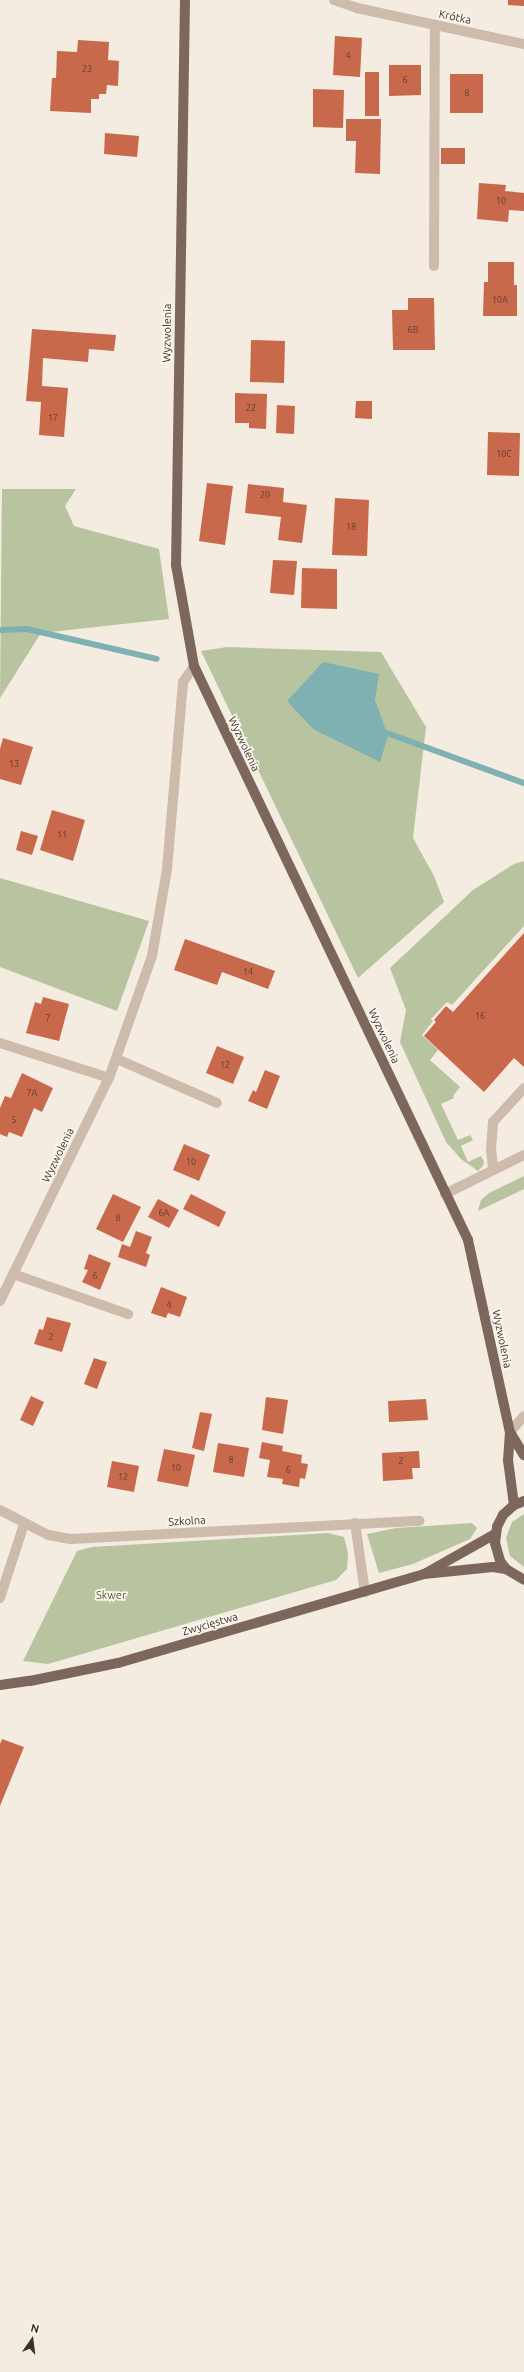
<!DOCTYPE html>
<html>
<head>
<meta charset="utf-8">
<style>
	body { margin:0 }
	#map { position:relative; width:524px; height:2372px; overflow:hidden; background:#f4ebe1; font-family:Ubuntu,sans-serif }
	div>[style] { position:absolute }
	[style*='--x'] { left:calc(var(--x)*1px); top:calc(var(--y)*1px); width:calc(var(--w)*1px); rotate:calc(var(--a)*1deg) }
	.green>* { inset:0; background:#b8c4a0 }
	.water>* { inset:0; background:#7fb0b2 }
	.stream>* { height:6px; margin:-3px; padding:0 3px; transform-origin:3px; border-radius:3px; background:#7fb0b2 }
	.building>* { inset:0; background:#c8694b }
	.minor>* { height:10px; margin:-5px; padding:0 5px; transform-origin:5px; border-radius:5px; background:#cdbbac }
	.major>* { height:10px; margin:-5px; padding:0 5px; transform-origin:5px; border-radius:5px; background:#7d675c }
	span { translate:-50% -50%; white-space:nowrap; text-align:center; line-height:1.15; -webkit-text-stroke:3.5px #fbf5ee; paint-order:stroke }
	.number-label { font-size:9px; color:#5e3e33 }
	.number-label span { -webkit-text-stroke-width:0 }
	.street-label { font-size:11px; color:#3b302b }
	.park-label { font-size:11px; color:#4a5a2e }
	.north { position:absolute; left:12px; top:2320px; width:40px; height:40px; -webkit-text-stroke:3px #fbf5ee; paint-order:stroke; rotate:14deg; font-size:11px; font-weight:700; line-height:16px; text-align:center; color:#3b302b }
	.north::after { content:''; display:block; margin:auto; width:14px; height:18px; background:#3b302b; clip-path:polygon(50% 0,100% 100%,50% 72%,0 100%) }
</style>
</head>
<body>
<div id="map">
	<div class="green">
		<div style="clip-path:polygon(2px 489px,76px 489px,65px 506px,74px 526px,159px 549px,169px 619px,41px 633px,0 698px)"></div>
		<div style="clip-path:polygon(227px 647px,381px 652px,426px 727px,413px 838px,434px 876px,444px 902px,358px 978px,201px 651px)"></div>
		<div style="clip-path:polygon(524px 861px,524px 926px,452px 1005px,447px 1002px,431px 1019px,433px 1021px,422px 1035px,438px 1050px,430px 1060px,460px 1087px,453px 1096px,454px 1098px,441px 1104px,458px 1140px,470px 1135px,473px 1140px,461px 1146px,468px 1162px,481px 1156px,484px 1161px,483px 1166px,478px 1171px,461px 1159px,446px 1142px,400px 1042px,406px 1010px,390px 968px,473px 890px,514px 864px)"></div>
		<div style="clip-path:polygon(0 878px,149px 921px,117px 1011px,0 967px)"></div>
		<div style="clip-path:polygon(524px 1176px,524px 1189px,478px 1211px,481px 1200px,489px 1193px)"></div>
		<div style="clip-path:polygon(524px 1514px,524px 1567px,510px 1556px,506px 1538px,512px 1522px)"></div>
		<div style="clip-path:polygon(472px 1523px,477px 1528px,470px 1539px,413px 1564px,379px 1573px,367px 1534px,396px 1528px)"></div>
		<div style="clip-path:polygon(328px 1533px,344px 1537px,348px 1553px,347px 1569px,336px 1580px,48px 1664px,23px 1661px,77px 1551px,92px 1547px)"></div>
	</div>
	<div class="water">
		<div style="clip-path:polygon(323px 662px,379px 674px,375px 700px,388px 736px,380px 762px,313px 729px,287px 701px)"></div>
	</div>
	<div class="stream">
		<div style="--x:0;--y:630;--w:27;--a:-2"></div>
		<div style="--x:27;--y:629;--w:133;--a:13"></div>
		<div style="--x:387;--y:733;--w:146;--a:20.1"></div>
	</div>
	<div class="building">
		<div style="clip-path:polygon(508px 0,524px 0,524px 6px,508px 5px)"></div>
		<div style="clip-path:polygon(335px 36px,362px 38px,360px 77px,333px 75px)"></div>
		<div style="clip-path:polygon(78px 40px,109px 42px,108px 60px,119px 61px,118px 86px,107px 85px,106px 94px,99px 94px,99px 99px,91px 99px,91px 113px,50px 111px,52px 78px,56px 78px,57px 51px,77px 52px)"></div>
		<div style="clip-path:polygon(389px 65px,421px 65px,421px 95px,389px 96px)"></div>
		<div style="clip-path:polygon(365px 72px,379px 72px,379px 116px,365px 116px)"></div>
		<div style="clip-path:polygon(450px 74px,483px 74px,483px 113px,450px 113px)"></div>
		<div style="clip-path:polygon(313px 89px,344px 90px,343px 128px,313px 127px)"></div>
		<div style="clip-path:polygon(346px 119px,381px 119px,380px 174px,355px 173px,356px 141px,346px 141px)"></div>
		<div style="clip-path:polygon(105px 133px,139px 136px,137px 157px,104px 154px)"></div>
		<div style="clip-path:polygon(441px 148px,465px 148px,465px 164px,441px 164px)"></div>
		<div style="clip-path:polygon(479px 183px,506px 185px,505px 191px,524px 193px,524px 211px,509px 210px,508px 222px,477px 219px)"></div>
		<div style="clip-path:polygon(488px 262px,514px 262px,514px 285px,517px 285px,517px 316px,483px 316px,484px 282px,488px 282px)"></div>
		<div style="clip-path:polygon(408px 298px,434px 298px,435px 350px,393px 350px,392px 310px,408px 310px)"></div>
		<div style="clip-path:polygon(32px 329px,116px 335px,114px 351px,89px 349px,88px 362px,43px 358px,42px 386px,68px 388px,64px 437px,39px 435px,41px 402px,26px 401px)"></div>
		<div style="clip-path:polygon(251px 340px,285px 341px,284px 383px,250px 382px)"></div>
		<div style="clip-path:polygon(235px 393px,267px 394px,266px 429px,249px 428px,249px 423px,235px 423px)"></div>
		<div style="clip-path:polygon(356px 401px,372px 401px,372px 419px,355px 418px)"></div>
		<div style="clip-path:polygon(277px 405px,295px 406px,294px 434px,276px 433px)"></div>
		<div style="clip-path:polygon(488px 432px,520px 433px,519px 476px,487px 475px)"></div>
		<div style="clip-path:polygon(207px 483px,233px 486px,225px 545px,199px 541px)"></div>
		<div style="clip-path:polygon(248px 484px,284px 488px,283px 502px,307px 505px,302px 543px,278px 540px,281px 517px,245px 513px)"></div>
		<div style="clip-path:polygon(335px 498px,369px 500px,367px 556px,332px 555px)"></div>
		<div style="clip-path:polygon(273px 560px,297px 561px,294px 595px,270px 593px)"></div>
		<div style="clip-path:polygon(302px 568px,337px 569px,337px 609px,301px 608px)"></div>
		<div style="clip-path:polygon(3px 738px,33px 747px,21px 785px,0 779px,0 749px)"></div>
		<div style="clip-path:polygon(52px 810px,85px 820px,73px 861px,40px 850px)"></div>
		<div style="clip-path:polygon(21px 831px,38px 836px,32px 855px,16px 850px)"></div>
		<div style="clip-path:polygon(524px 933px,524px 1067px,514px 1058px,484px 1092px,424px 1036px,436px 1022px,434px 1020px,446px 1006px,453px 1012px)"></div>
		<div style="clip-path:polygon(185px 939px,275px 971px,268px 989px,222px 972px,217px 985px,174px 970px)"></div>
		<div style="clip-path:polygon(43px 997px,69px 1004px,59px 1041px,26px 1033px,35px 1002px,41px 1004px)"></div>
		<div style="clip-path:polygon(217px 1046px,244px 1057px,233px 1084px,206px 1073px)"></div>
		<div style="clip-path:polygon(265px 1070px,280px 1076px,267px 1109px,248px 1101px,253px 1090px,256px 1092px)"></div>
		<div style="clip-path:polygon(22px 1073px,53px 1088px,42px 1112px,34px 1108px,22px 1137px,9px 1132px,7px 1137px,0 1134px,0 1108px,5px 1096px,11px 1098px)"></div>
		<div style="clip-path:polygon(184px 1144px,210px 1155px,199px 1181px,173px 1170px)"></div>
		<div style="clip-path:polygon(113px 1194px,141px 1207px,123px 1242px,96px 1229px)"></div>
		<div style="clip-path:polygon(191px 1194px,226px 1212px,219px 1227px,183px 1209px)"></div>
		<div style="clip-path:polygon(158px 1199px,179px 1210px,169px 1228px,148px 1217px)"></div>
		<div style="clip-path:polygon(136px 1231px,152px 1237px,146px 1253px,150px 1255px,146px 1267px,118px 1257px,122px 1244px,130px 1247px)"></div>
		<div style="clip-path:polygon(89px 1254px,111px 1263px,100px 1290px,82px 1282px,88px 1270px,84px 1269px)"></div>
		<div style="clip-path:polygon(161px 1287px,187px 1297px,180px 1317px,168px 1313px,166px 1318px,151px 1313px)"></div>
		<div style="clip-path:polygon(47px 1317px,71px 1323px,62px 1352px,34px 1344px,39px 1329px,43px 1330px)"></div>
		<div style="clip-path:polygon(94px 1358px,107px 1362px,97px 1389px,84px 1384px)"></div>
		<div style="clip-path:polygon(31px 1396px,44px 1402px,33px 1426px,20px 1420px)"></div>
		<div style="clip-path:polygon(266px 1397px,288px 1400px,283px 1434px,262px 1430px)"></div>
		<div style="clip-path:polygon(426px 1399px,428px 1420px,389px 1422px,388px 1401px)"></div>
		<div style="clip-path:polygon(200px 1412px,212px 1414px,204px 1451px,192px 1448px)"></div>
		<div style="clip-path:polygon(262px 1442px,283px 1446px,282px 1451px,302px 1455px,301px 1463px,308px 1464px,305px 1479px,300px 1478px,299px 1487px,282px 1484px,283px 1479px,267px 1477px,270px 1460px,259px 1458px)"></div>
		<div style="clip-path:polygon(218px 1443px,249px 1448px,244px 1477px,213px 1472px)"></div>
		<div style="clip-path:polygon(164px 1449px,195px 1455px,188px 1487px,157px 1481px)"></div>
		<div style="clip-path:polygon(419px 1451px,420px 1468px,412px 1468px,413px 1479px,383px 1481px,382px 1453px)"></div>
		<div style="clip-path:polygon(112px 1461px,139px 1466px,134px 1492px,107px 1487px)"></div>
		<div style="clip-path:polygon(2px 1739px,24px 1747px,0 1806px,0 1744px)"></div>
	</div>
	<div class="minor">
		<div style="--x:334;--y:0;--w:24;--a:19"></div>
		<div style="--x:357;--y:8;--w:171;--a:12.2"></div>
		<div style="--x:434;--y:266;--w:241;--a:-89.8"></div>
		<div style="--x:0;--y:1043;--w:114;--a:17.8"></div>
		<div style="--x:117;--y:1059;--w:109;--a:23.7"></div>
		<div style="--x:493;--y:1168;--w:18;--a:-96"></div>
		<div style="--x:491;--y:1150;--w:28;--a:-86"></div>
		<div style="--x:493;--y:1122;--w:46;--a:-47.6"></div>
		<div style="--x:445;--y:1194;--w:88;--a:-26.3"></div>
		<div style="--x:13;--y:1274;--w:122;--a:19.2"></div>
		<div style="--x:0;--y:1301;--w:248;--a:-64"></div>
		<div style="--x:109;--y:1078;--w:129;--a:-70.6"></div>
		<div style="--x:152;--y:956;--w:88;--a:-80.2"></div>
		<div style="--x:167;--y:869;--w:188;--a:-85.1"></div>
		<div style="--x:183;--y:682;--w:19;--a:-55"></div>
		<div style="--x:510;--y:1432;--w:21;--a:-49"></div>
		<div style="--x:0;--y:1510;--w:54;--a:27.5"></div>
		<div style="--x:48;--y:1535;--w:23;--a:10"></div>
		<div style="--x:71;--y:1539;--w:349;--a:-3"></div>
		<div style="--x:355;--y:1523;--w:70;--a:81.8"></div>
		<div style="--x:0;--y:1598;--w:78;--a:-72"></div>
	</div>
	<div class="major">
		<div style="--x:185;--y:0;--w:565;--a:90.91"></div>
		<div style="--x:176;--y:565;--w:103;--a:79.9"></div>
		<div style="--x:194;--y:666;--w:636;--a:64.48"></div>
		<div style="--x:468;--y:1240;--w:197;--a:77.7"></div>
		<div style="--x:510;--y:1432;--w:27;--a:59"></div>
		<div style="--x:510;--y:1432;--w:28;--a:94"></div>
		<div style="--x:508;--y:1460;--w:45;--a:82.4"></div>
		<div style="--x:524;--y:1501;--w:11;--a:158"></div>
		<div style="--x:514;--y:1505;--w:15;--a:138"></div>
		<div style="--x:503;--y:1515;--w:13;--a:117"></div>
		<div style="--x:497;--y:1527;--w:16;--a:97"></div>
		<div style="--x:495;--y:1543;--w:19;--a:74"></div>
		<div style="--x:500;--y:1561;--w:10;--a:53"></div>
		<div style="--x:506;--y:1569;--w:21;--a:31"></div>
		<div style="--x:426;--y:1573;--w:79;--a:-29.5"></div>
		<div style="--x:0;--y:1685;--w:30;--a:-8"></div>
		<div style="--x:30;--y:1681;--w:90;--a:-11.6"></div>
		<div style="--x:118;--y:1663;--w:319;--a:-16.2"></div>
		<div style="--x:424;--y:1574;--w:69;--a:-5.8"></div>
		<div style="--x:493;--y:1567;--w:13;--a:9"></div>
	</div>
	<div class="number-label">
		<span style="left:348px;top:56px">4</span>
		<span style="left:87px;top:69px">23</span>
		<span style="left:405px;top:80px">6</span>
		<span style="left:467px;top:93px">8</span>
		<span style="left:501px;top:201px">10</span>
		<span style="left:500px;top:300px">10A</span>
		<span style="left:413px;top:330px">6B</span>
		<span style="left:251px;top:408px">22</span>
		<span style="left:53px;top:418px">17</span>
		<span style="left:504px;top:454px">10C</span>
		<span style="left:265px;top:495px">20</span>
		<span style="left:351px;top:527px">18</span>
		<span style="left:14px;top:764px">13</span>
		<span style="left:62px;top:835px">11</span>
		<span style="left:248px;top:972px">14</span>
		<span style="left:480px;top:1016px">16</span>
		<span style="left:48px;top:1018px">7</span>
		<span style="left:225px;top:1065px">12</span>
		<span style="left:32px;top:1093px">7A</span>
		<span style="left:14px;top:1120px">5</span>
		<span style="left:191px;top:1162px">10</span>
		<span style="left:164px;top:1213px">6A</span>
		<span style="left:118px;top:1218px">8</span>
		<span style="left:95px;top:1276px">6</span>
		<span style="left:169px;top:1305px">4</span>
		<span style="left:51px;top:1337px">2</span>
		<span style="left:231px;top:1460px">8</span>
		<span style="left:401px;top:1461px">2</span>
		<span style="left:176px;top:1468px">10</span>
		<span style="left:288px;top:1470px">6</span>
		<span style="left:123px;top:1477px">12</span>
	</div>
	<div class="street-label">
		<span style="left:455px;top:17px;rotate:12deg">Krótka</span>
		<span style="left:167px;top:333px;rotate:-89deg">Wyzwolenia</span>
		<span style="left:244px;top:744px;rotate:65deg">Wyzwolenia</span>
		<span style="left:384px;top:1036px;rotate:65deg">Wyzwolenia</span>
		<span style="left:58px;top:1155px;rotate:-64deg">Wyzwolenia</span>
		<span style="left:502px;top:1339px;rotate:78deg">Wyzwolenia</span>
		<span style="left:187px;top:1521px;rotate:-3deg">Szkolna</span>
		<span style="left:210px;top:1624px;rotate:-16deg">Zwycięstwa</span>
	</div>
	<div class="park-label">
		<span style="left:111px;top:1595px">Skwer</span>
	</div>
	<div class="north">N</div>
</div>
</body>
</html>
